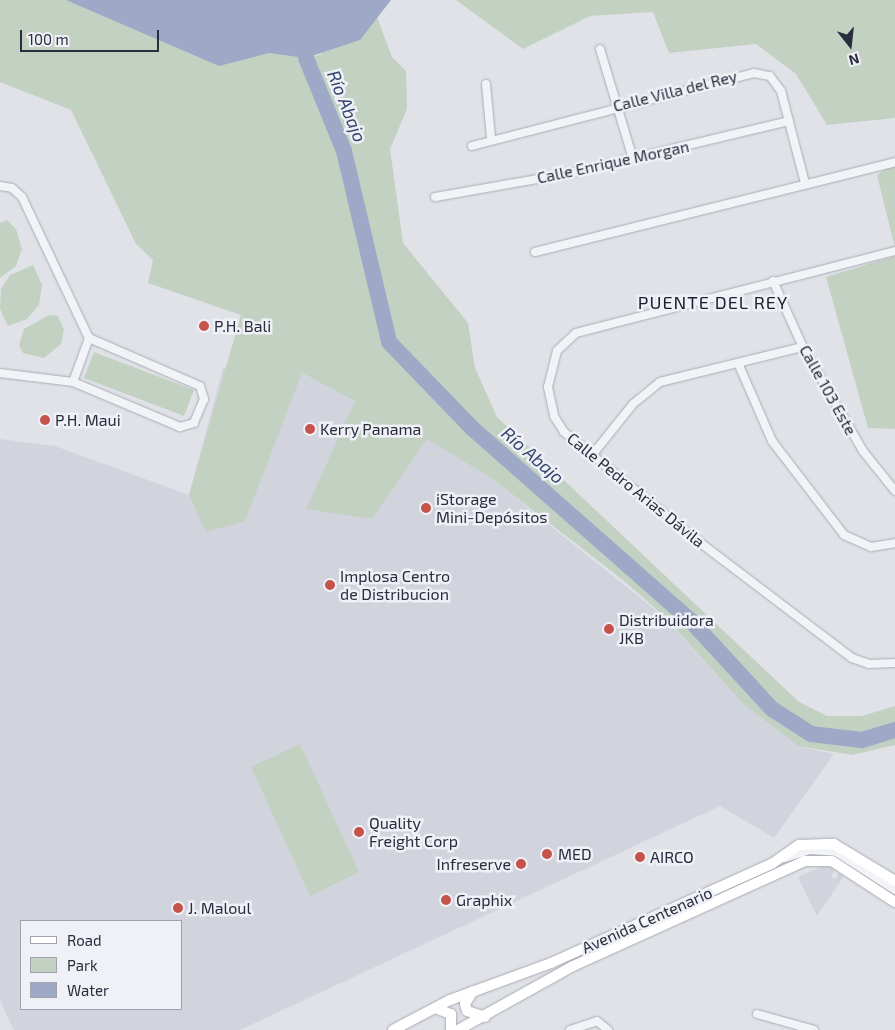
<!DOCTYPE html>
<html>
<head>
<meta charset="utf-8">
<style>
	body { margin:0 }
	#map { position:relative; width:895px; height:1030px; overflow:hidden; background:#e0e2e8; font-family:"Exo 2",sans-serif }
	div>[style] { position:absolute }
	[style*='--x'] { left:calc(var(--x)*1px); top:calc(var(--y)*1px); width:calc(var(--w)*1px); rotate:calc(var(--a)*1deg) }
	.built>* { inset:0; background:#d2d4dd }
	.green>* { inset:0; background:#c3d1c2 }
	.water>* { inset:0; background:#9da9c6 }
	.river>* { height:16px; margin:-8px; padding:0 8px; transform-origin:8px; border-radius:8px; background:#9da9c6 }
	.roads { filter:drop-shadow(0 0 1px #a9acb5) drop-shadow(0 0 1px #a9acb5) }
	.minor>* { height:8px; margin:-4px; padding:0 4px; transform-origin:4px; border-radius:4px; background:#f2f3f7 }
	.secondary>* { height:10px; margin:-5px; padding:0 5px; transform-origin:5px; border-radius:5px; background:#fff }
	.dots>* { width:14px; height:14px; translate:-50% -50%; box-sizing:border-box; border:2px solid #eff1f6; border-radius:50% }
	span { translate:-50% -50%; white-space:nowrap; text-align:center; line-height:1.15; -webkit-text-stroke:5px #eff1f6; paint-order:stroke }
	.street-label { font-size:16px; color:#2a2d3e }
	.poi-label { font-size:16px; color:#2a2d3e }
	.left { translate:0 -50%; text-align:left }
	.right { translate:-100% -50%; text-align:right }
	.water-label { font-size:18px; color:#364570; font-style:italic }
	.neighbourhood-label { font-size:18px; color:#1c1f2f; letter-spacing:1px }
	.legend { position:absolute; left:20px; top:920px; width:162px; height:90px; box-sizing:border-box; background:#eff1f6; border:1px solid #a0a3ac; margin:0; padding:6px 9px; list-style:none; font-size:15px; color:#2a2d3e }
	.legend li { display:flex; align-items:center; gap:10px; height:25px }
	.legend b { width:25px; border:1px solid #a0a3ac }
	.north { position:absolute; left:825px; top:20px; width:50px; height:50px; -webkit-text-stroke:4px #eff1f6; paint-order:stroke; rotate:164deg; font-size:14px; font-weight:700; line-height:20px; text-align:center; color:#2a2d3e }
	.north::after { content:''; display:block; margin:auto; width:18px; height:22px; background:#2a2d3e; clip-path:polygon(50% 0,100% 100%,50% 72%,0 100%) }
	.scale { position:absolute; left:20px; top:30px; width:139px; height:22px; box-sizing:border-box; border:2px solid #2a2d3e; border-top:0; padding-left:6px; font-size:15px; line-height:18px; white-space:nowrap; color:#2a2d3e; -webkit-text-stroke:4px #eff1f6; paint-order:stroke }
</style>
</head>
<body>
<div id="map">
	<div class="built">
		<div style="clip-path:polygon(evenodd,273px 358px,427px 438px,491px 478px,663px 616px,743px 704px,798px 746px,834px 754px,774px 838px,720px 806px,240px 1030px,14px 1030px,0 1001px,0 439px,55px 446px,189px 495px,223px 368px,273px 358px,21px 921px,181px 921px,181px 1009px,21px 1009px,21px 921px)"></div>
		<div style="clip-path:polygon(826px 864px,835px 870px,831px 876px,835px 879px,839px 873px,844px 876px,817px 916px,798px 877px)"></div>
	</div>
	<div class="green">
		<div style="clip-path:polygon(0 0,245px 0,306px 58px,322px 54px,278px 0,391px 0,376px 14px,392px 57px,406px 71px,407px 109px,390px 149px,403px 243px,468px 323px,475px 368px,497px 417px,799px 702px,827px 716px,862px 716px,895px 706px,895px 745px,852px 755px,798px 746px,743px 704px,664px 616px,624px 581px,491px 478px,427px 439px,372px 519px,306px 509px,355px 401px,302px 373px,245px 521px,206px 532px,189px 495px,241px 315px,148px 283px,153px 260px,136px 244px,71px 110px,0 82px)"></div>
		<div style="clip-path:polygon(456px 0,895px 0,895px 118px,827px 125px,796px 74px,756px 44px,669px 53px,653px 12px,590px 16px,523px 49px)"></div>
		<div style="clip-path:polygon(895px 163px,895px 248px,877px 175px)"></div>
		<div style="clip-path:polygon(7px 220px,16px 229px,22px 249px,16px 266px,0 278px,0 223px)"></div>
		<div style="clip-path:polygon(895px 256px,895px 429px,868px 428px,826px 277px)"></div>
		<div style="clip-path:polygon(33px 265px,42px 285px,39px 305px,27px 319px,8px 326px,0 309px,1px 289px,10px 275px)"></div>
		<div style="clip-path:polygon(49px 315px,58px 316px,64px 330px,61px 344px,44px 358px,23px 353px,19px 345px,24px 329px)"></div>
		<div style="clip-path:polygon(94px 352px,194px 390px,184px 416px,84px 378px)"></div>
		<div style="clip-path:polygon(300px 744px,359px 872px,310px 896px,251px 767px)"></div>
	</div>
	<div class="water">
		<div style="clip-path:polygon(66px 0,391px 0,360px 40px,306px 58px,269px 53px,219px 66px)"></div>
	</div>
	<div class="river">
		<div style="--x:306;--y:58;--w:100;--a:67.8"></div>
		<div style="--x:344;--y:151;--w:196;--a:76.7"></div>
		<div style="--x:389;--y:342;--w:120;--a:46"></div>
		<div style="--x:472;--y:428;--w:292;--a:41.4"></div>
		<div style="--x:691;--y:621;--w:120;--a:47.4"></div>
		<div style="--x:772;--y:709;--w:46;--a:32.7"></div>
		<div style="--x:811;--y:734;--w:51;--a:6.7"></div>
		<div style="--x:862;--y:740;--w:34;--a:-17"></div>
	</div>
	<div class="roads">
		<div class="minor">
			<div style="--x:600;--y:49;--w:115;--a:73.3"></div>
			<div style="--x:486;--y:84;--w:54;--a:84.7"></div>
			<div style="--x:472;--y:146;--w:291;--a:-14.5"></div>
			<div style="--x:754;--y:73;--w:16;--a:11"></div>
			<div style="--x:770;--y:76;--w:19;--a:54"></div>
			<div style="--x:781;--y:91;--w:95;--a:75.4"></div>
			<div style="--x:0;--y:186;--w:12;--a:9"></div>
			<div style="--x:12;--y:188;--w:13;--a:42"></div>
			<div style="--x:22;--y:197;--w:156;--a:64.6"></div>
			<div style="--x:89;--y:338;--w:121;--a:23.4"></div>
			<div style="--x:200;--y:386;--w:14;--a:73"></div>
			<div style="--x:204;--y:399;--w:26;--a:113"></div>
			<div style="--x:194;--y:423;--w:15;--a:164"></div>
			<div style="--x:180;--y:427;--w:116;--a:-157.2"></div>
			<div style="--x:73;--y:382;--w:74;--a:-173"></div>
			<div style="--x:435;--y:197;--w:138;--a:-10"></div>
			<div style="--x:571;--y:173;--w:224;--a:-13.4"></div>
			<div style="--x:895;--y:251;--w:329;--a:165.6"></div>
			<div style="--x:576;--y:333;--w:26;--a:137"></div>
			<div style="--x:557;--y:351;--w:37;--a:104"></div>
			<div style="--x:548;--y:387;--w:30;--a:78"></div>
			<div style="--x:554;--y:416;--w:19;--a:58"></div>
			<div style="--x:564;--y:432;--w:168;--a:39.2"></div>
			<div style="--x:694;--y:538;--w:198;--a:37.2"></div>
			<div style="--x:852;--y:658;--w:18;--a:19"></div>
			<div style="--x:869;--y:664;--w:26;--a:-2"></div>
			<div style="--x:535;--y:252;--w:371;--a:-14"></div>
			<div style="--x:773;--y:281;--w:72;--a:65.6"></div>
			<div style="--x:803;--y:347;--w:120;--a:60"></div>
			<div style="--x:863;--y:451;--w:51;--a:51.3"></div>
			<div style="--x:738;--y:363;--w:85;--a:66.4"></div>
			<div style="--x:772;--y:441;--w:118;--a:52.5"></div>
			<div style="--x:844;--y:535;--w:30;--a:24"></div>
			<div style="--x:871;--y:547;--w:24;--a:-9"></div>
			<div style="--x:73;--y:382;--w:47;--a:-70"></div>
			<div style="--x:593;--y:454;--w:64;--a:-51.3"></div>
			<div style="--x:633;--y:404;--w:35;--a:-39"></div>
			<div style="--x:660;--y:382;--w:147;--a:-13.8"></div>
			<div style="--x:785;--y:858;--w:26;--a:-18"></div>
			<div style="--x:810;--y:850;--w:26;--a:4"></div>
			<div style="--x:836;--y:852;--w:70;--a:32.8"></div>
			<div style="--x:757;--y:1014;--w:59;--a:15.7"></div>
			<div style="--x:570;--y:1030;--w:28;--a:-18"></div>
			<div style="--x:597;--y:1021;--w:14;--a:39"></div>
		</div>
		<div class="secondary">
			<div style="--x:473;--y:991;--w:15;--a:122"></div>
			<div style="--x:465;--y:1004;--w:7;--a:74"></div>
			<div style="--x:467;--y:1011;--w:19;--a:18"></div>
			<div style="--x:435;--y:1008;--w:17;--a:21"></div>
			<div style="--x:451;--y:1014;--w:16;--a:90"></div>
			<div style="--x:393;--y:1030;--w:64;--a:-27.8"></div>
			<div style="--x:450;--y:1000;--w:108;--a:-20.1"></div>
			<div style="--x:551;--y:963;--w:243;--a:-24.2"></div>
			<div style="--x:773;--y:863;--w:32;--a:-35"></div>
			<div style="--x:799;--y:845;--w:35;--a:-2"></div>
			<div style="--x:834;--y:844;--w:71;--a:31.2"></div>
			<div style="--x:458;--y:1030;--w:129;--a:-29.1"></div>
			<div style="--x:571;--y:967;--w:257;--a:-24.4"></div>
			<div style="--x:805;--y:861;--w:27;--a:0"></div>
			<div style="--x:832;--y:861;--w:75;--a:33.1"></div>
		</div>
	</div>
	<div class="dots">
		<div style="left:204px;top:326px;background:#c6524c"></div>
		<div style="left:45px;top:420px;background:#c6524c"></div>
		<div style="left:310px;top:429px;background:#c6524c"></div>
		<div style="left:426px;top:508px;background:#c6524c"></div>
		<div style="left:330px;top:585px;background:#c6524c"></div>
		<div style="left:609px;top:629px;background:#c6524c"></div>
		<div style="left:359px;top:832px;background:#c6524c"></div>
		<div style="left:547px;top:854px;background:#c6524c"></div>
		<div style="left:640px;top:857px;background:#c6524c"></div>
		<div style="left:521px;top:864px;background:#c6524c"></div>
		<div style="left:446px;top:900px;background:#c6524c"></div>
		<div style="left:178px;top:908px;background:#c6524c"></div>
	</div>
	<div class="street-label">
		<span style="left:675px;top:91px;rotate:-14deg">Calle Villa del Rey</span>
		<span style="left:613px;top:162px;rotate:-12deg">Calle Enrique Morgan</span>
		<span style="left:828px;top:390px;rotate:61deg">Calle 103 Este</span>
		<span style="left:636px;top:490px;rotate:39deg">Calle Pedro Arias Dávila</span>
		<span style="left:647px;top:920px;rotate:-24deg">Avenida Centenario</span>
	</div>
	<div class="poi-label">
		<span class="left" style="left:214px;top:326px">P.H. Bali</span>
		<span class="left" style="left:55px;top:420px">P.H. Maui</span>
		<span class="left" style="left:320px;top:429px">Kerry Panama</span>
		<span class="left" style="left:436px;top:508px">iStorage<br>Mini-Depósitos</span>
		<span class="left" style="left:340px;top:585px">Implosa Centro<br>de Distribucion</span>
		<span class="left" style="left:619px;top:629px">Distribuidora<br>JKB</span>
		<span class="left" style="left:369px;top:832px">Quality<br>Freight Corp</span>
		<span class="left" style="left:558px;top:854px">MED</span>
		<span class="left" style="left:650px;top:857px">AIRCO</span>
		<span class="right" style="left:511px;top:864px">Infreserve</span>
		<span class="left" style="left:456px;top:900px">Graphix</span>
		<span class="left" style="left:188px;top:908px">J. Maloul</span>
	</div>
	<div class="water-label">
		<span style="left:347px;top:106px;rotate:68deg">Río Abajo</span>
		<span style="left:533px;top:455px;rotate:41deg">Río Abajo</span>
	</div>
	<div class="neighbourhood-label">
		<span style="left:713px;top:302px">PUENTE DEL REY</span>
	</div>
	<ul class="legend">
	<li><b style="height:6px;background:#fff"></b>Road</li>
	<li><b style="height:14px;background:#c3d1c2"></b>Park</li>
	<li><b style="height:14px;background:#9da9c6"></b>Water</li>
	</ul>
	<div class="north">N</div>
	<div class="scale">100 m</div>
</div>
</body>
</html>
